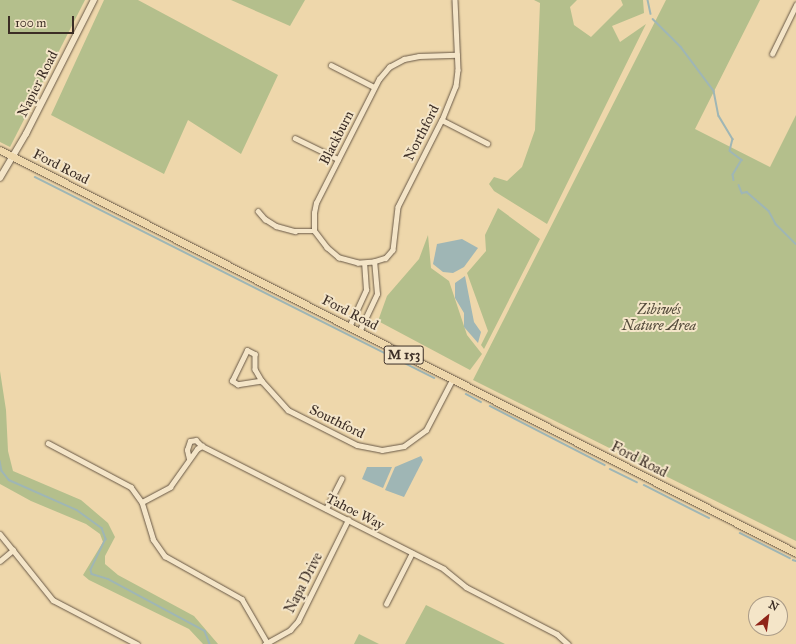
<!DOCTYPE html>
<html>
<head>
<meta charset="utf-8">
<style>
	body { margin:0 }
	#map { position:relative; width:796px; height:644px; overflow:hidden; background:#eed7ab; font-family:"IM FELL Great Primer",serif }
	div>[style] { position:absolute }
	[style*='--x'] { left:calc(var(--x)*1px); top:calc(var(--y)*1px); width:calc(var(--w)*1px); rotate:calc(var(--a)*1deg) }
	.green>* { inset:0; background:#b4bf8c }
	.water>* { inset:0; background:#9fb6b5 }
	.stream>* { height:1.5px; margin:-0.75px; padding:0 0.75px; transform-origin:0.75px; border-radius:0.75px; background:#9fb6b5 }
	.roads { filter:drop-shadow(0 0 1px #685846) drop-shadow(0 0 1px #685846) }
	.minor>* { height:4.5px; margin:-2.25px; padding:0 2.25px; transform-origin:2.25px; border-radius:2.25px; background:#f4e5c8 }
	.tertiary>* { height:5.5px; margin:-2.75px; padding:0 2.75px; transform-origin:2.75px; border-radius:2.75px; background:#f4e5c8 }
	.primary>* { height:7px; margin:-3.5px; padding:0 3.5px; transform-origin:3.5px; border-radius:3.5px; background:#eed7ab }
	span { translate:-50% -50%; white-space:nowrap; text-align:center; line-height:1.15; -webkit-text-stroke:4px #f4e5c8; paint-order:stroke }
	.shield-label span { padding:1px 3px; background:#f4e5c8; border:1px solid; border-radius:3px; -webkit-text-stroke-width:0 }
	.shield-label { font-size:13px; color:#3b2d25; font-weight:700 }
	.street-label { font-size:14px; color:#3b2d25 }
	.park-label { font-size:14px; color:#534a3a; font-style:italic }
	.north { position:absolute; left:748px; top:596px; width:40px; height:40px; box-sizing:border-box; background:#f4e5c8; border:1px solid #aa9b87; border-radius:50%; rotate:29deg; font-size:11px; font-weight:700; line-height:16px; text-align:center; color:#3b2d25 }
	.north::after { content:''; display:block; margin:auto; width:14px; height:18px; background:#8f2418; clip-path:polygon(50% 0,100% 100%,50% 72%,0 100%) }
	.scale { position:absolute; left:8px; top:16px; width:66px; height:18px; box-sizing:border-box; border:2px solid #3b2d25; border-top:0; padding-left:5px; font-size:12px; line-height:14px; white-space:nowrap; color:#3b2d25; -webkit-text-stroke:3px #f4e5c8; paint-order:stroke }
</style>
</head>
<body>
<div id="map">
	<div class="green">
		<div style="clip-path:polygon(0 0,85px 0,10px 147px,0 142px)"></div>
		<div style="clip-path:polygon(104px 0,138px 0,278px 75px,241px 154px,188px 120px,164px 174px,51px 115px)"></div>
		<div style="clip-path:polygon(231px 0,305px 0,290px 26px)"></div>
		<div style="clip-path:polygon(534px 0,577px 0,570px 7px,574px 25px,591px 37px,623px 5px,621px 0,643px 0,644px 13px,612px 26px,620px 42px,646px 24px,547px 224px,494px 191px,489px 184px,494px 177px,507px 181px,522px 167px,535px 130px,540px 3px)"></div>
		<div style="clip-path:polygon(666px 0,760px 0,695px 129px,770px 167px,796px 115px,796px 541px,473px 380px)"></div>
		<div style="clip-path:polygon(498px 208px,540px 239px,484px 349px,481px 345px,488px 331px,467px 273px,486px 251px,485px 235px)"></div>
		<div style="clip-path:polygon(428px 235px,431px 268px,449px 281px,467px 335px,482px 354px,470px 370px,378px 321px,387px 296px,419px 259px)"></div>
		<div style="clip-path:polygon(0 371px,6px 410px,8px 451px,13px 471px,81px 500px,108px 523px,115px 537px,105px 556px,105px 564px,118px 575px,194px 616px,218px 644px,203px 644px,189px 629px,89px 580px,83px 575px,103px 542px,100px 534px,86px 524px,31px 501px,0 484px)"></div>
		<div style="clip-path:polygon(426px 605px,505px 644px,405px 644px)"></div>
		<div style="clip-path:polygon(359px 634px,379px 644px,354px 644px)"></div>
	</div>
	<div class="water">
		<div style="clip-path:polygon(462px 239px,478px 248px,464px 267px,453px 273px,443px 272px,433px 264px,437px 244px)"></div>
		<div style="clip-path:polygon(465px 276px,474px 322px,481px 332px,478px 343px,464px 327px,464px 313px,455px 298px,455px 283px)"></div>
		<div style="clip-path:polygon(421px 456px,423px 460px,404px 497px,385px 490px,395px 467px)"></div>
		<div style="clip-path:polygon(367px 467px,392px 467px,383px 488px,362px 479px)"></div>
	</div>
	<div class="stream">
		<div style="--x:648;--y:0;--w:14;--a:78"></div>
		<div style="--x:653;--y:19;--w:40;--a:45"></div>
		<div style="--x:681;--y:47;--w:55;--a:53.1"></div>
		<div style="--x:714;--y:91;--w:25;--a:79"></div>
		<div style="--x:719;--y:116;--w:27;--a:59"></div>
		<div style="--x:733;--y:139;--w:12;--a:104"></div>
		<div style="--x:730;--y:151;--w:15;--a:37"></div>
		<div style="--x:742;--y:160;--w:17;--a:121"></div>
		<div style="--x:733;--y:175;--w:5;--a:79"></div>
		<div style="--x:35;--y:177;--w:447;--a:26.7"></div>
		<div style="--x:739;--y:185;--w:9;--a:69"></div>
		<div style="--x:742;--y:193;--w:5;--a:-11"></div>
		<div style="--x:747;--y:192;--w:29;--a:41"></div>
		<div style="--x:769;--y:211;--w:15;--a:62"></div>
		<div style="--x:776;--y:224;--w:28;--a:45"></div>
		<div style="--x:466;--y:394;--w:17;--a:28"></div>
		<div style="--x:490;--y:406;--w:129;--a:27.2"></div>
		<div style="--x:0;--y:461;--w:10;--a:79"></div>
		<div style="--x:2;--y:471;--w:11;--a:52"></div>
		<div style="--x:9;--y:480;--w:74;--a:23.8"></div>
		<div style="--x:77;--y:510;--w:31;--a:36"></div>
		<div style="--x:102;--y:528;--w:12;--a:70"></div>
		<div style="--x:106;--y:539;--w:34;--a:116"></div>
		<div style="--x:91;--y:570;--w:4;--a:76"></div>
		<div style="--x:92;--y:574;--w:17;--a:17"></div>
		<div style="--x:108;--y:579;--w:110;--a:28.2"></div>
		<div style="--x:205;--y:631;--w:14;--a:69"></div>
		<div style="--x:610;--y:469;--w:30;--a:26"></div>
		<div style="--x:644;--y:485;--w:73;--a:26.9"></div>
		<div style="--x:740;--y:533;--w:56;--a:26.6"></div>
		<div style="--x:793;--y:560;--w:3;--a:18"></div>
	</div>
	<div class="roads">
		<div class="minor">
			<div style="--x:455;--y:0;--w:70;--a:87.5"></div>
			<div style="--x:458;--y:70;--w:16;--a:97"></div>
			<div style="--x:456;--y:86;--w:37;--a:112"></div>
			<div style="--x:442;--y:120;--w:97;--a:116.8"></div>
			<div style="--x:398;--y:207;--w:43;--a:96.6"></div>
			<div style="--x:393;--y:250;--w:11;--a:131"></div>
			<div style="--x:386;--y:258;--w:13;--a:162"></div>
			<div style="--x:374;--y:262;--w:16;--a:176"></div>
			<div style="--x:358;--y:263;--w:20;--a:-165"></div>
			<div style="--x:339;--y:258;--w:16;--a:-140"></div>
			<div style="--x:327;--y:248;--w:21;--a:-127"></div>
			<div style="--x:314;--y:231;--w:18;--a:-90"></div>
			<div style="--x:314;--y:213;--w:10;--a:-79"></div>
			<div style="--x:316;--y:203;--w:139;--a:-63.1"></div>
			<div style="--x:379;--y:79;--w:16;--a:-50"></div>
			<div style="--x:389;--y:67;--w:17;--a:-28"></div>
			<div style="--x:404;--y:59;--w:15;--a:-11"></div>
			<div style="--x:419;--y:56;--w:38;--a:-2"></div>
			<div style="--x:772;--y:54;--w:55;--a:-63.9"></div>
			<div style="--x:331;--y:65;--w:48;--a:27.1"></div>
			<div style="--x:442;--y:120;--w:51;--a:27.1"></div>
			<div style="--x:295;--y:138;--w:48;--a:26"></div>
			<div style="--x:258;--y:211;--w:11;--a:49"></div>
			<div style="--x:265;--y:219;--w:13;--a:32"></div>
			<div style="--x:276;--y:226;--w:20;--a:15"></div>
			<div style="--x:295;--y:231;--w:19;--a:0"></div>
			<div style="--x:349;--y:327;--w:41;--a:-65.3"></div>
			<div style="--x:366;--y:290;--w:26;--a:-94"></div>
			<div style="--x:359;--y:332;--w:42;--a:-64.7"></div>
			<div style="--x:377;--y:294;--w:32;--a:-95"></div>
			<div style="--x:262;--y:381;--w:24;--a:171"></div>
			<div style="--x:238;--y:385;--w:7;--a:-146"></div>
			<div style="--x:232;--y:381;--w:34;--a:-64"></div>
			<div style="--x:247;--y:350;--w:9;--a:27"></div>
			<div style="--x:255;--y:354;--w:15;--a:90"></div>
			<div style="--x:255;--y:369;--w:14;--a:60"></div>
			<div style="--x:262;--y:381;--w:39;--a:48"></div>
			<div style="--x:288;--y:410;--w:77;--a:26.9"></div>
			<div style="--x:357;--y:445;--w:25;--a:11"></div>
			<div style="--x:382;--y:450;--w:22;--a:-10"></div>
			<div style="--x:404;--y:446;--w:27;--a:-36"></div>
			<div style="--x:426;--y:430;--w:56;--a:-62.5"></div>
			<div style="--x:48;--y:443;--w:94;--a:27.9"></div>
			<div style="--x:131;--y:487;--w:19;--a:54"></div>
			<div style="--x:142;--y:502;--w:39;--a:73"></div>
			<div style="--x:153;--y:539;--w:21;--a:55"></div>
			<div style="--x:165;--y:556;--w:88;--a:29.2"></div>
			<div style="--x:242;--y:599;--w:52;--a:60"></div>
			<div style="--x:189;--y:459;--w:9;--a:-103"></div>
			<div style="--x:187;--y:450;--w:9;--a:-72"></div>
			<div style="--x:190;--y:441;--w:6;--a:-9"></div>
			<div style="--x:196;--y:440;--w:8;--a:45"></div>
			<div style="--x:142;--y:502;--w:32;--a:-28"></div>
			<div style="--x:170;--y:487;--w:47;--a:-54.6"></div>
			<div style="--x:197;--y:449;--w:6;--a:-31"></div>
			<div style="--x:202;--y:446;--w:271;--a:26.9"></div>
			<div style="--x:444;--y:569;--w:28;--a:39"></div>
			<div style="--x:466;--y:587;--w:102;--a:27.3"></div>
			<div style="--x:557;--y:634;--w:15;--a:42"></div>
			<div style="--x:326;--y:509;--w:34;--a:-63"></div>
			<div style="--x:0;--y:534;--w:21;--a:51"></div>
			<div style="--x:0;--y:561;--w:17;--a:-40"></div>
			<div style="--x:13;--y:550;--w:64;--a:51.3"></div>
			<div style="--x:53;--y:600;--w:95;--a:27.6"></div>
			<div style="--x:386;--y:604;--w:57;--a:-63"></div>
			<div style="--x:265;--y:644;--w:29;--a:-29"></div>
			<div style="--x:290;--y:630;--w:12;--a:-48"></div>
			<div style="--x:298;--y:621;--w:113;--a:-63.7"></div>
		</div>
		<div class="tertiary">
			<div style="--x:0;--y:178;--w:51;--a:-59.4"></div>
			<div style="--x:26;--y:134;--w:150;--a:-63.1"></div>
		</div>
		<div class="primary">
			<div style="--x:0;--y:150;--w:892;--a:26.85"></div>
		</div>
	</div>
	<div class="shield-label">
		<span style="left:404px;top:355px">M 153</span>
	</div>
	<div class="street-label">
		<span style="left:38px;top:84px;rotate:-63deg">Napier Road</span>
		<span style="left:422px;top:133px;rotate:-63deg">Northford</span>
		<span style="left:337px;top:138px;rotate:-63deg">Blackburn</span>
		<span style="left:61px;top:167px;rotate:27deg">Ford Road</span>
		<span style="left:350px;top:313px;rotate:27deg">Ford Road</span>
		<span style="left:337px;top:422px;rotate:26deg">Southford</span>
		<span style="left:639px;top:460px;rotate:27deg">Ford Road</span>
		<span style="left:355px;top:512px;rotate:27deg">Tahoe Way</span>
		<span style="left:304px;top:583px;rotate:-63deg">Napa Drive</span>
	</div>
	<div class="park-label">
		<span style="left:659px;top:318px">Zibiwés<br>Nature Area</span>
	</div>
	<div class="north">N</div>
	<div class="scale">100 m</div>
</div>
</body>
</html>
